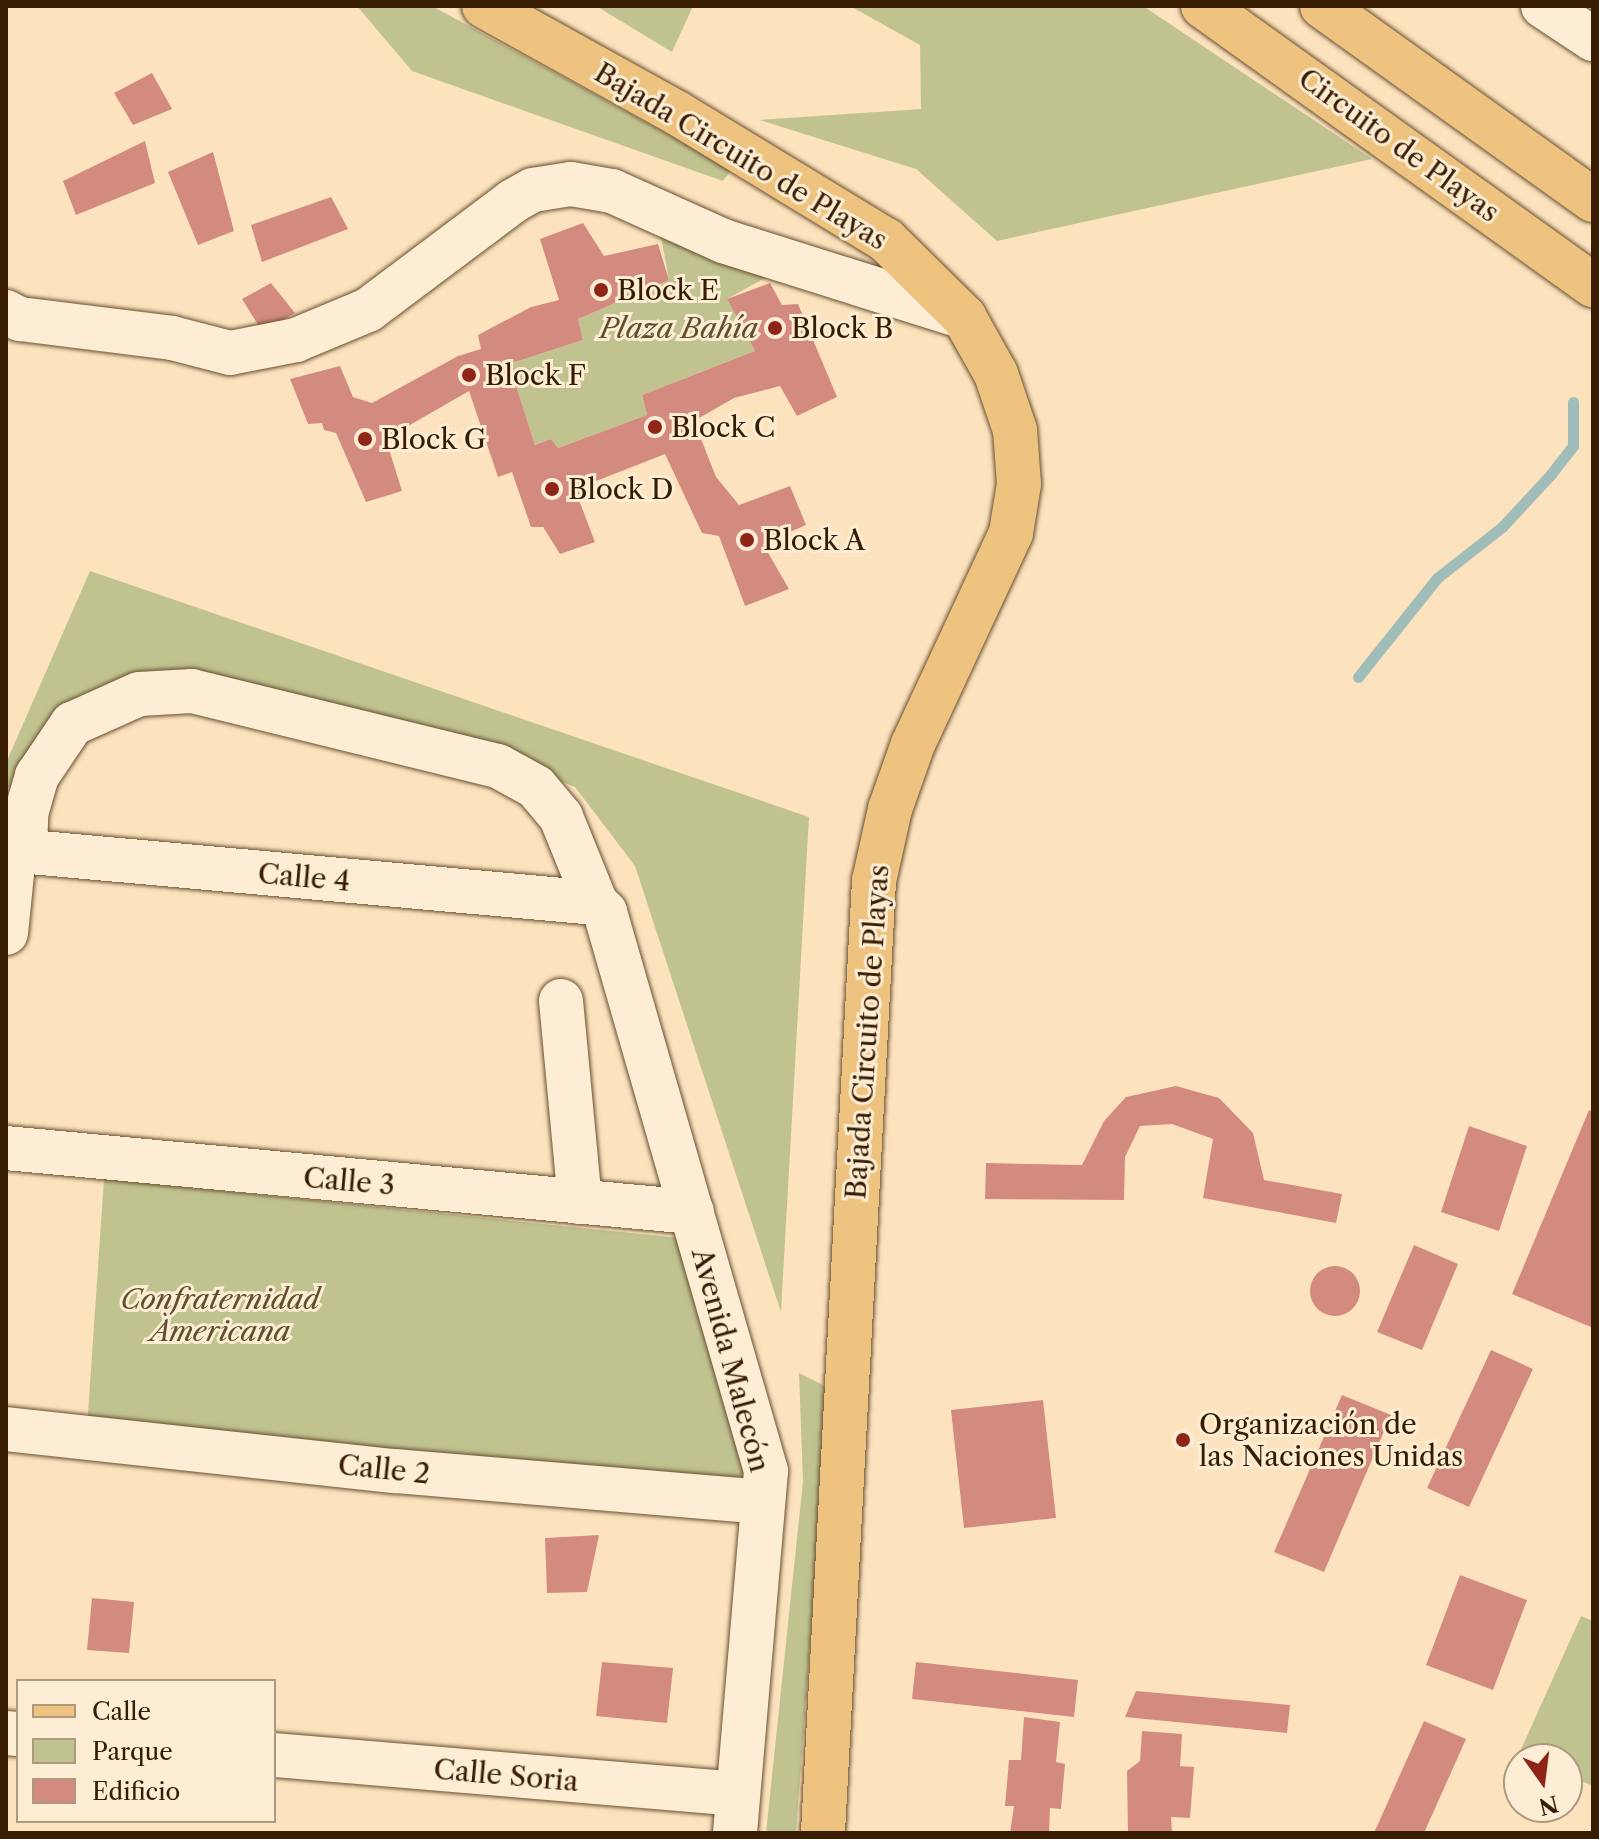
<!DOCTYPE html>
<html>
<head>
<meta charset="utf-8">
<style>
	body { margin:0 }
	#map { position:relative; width:1599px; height:1839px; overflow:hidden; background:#fce3be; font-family:"Libre Caslon Text",serif }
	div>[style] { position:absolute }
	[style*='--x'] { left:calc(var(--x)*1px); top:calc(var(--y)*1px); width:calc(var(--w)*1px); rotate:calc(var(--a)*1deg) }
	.green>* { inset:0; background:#c0c390 }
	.stream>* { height:11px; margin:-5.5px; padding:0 5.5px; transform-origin:5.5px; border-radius:5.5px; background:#a1bdba }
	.building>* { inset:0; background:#d38b80 }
	.round { border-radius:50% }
	.roads { filter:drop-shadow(0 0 2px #684e30) drop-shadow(0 0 2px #684e30) }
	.minor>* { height:44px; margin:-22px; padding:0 22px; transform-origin:22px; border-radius:22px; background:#fdedd5 }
	.major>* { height:44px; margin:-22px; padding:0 22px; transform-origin:22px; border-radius:22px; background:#eec27f }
	.highway>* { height:44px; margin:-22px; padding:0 22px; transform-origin:22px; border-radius:22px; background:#eec27f }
	.dots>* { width:22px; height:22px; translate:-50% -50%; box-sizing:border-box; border:4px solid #fdedd5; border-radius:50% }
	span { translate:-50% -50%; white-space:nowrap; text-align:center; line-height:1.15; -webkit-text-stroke:6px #fdedd5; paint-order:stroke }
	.street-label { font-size:28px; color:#371c01 }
	.poi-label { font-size:28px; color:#371c01 }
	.left { translate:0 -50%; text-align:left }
	.park-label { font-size:28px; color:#604e2c; font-style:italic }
	.frame { position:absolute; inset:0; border:8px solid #371c01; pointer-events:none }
	.legend { position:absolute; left:16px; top:1679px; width:260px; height:144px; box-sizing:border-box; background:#fdedd5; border:2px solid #ae9980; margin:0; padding:10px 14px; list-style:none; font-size:24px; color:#371c01 }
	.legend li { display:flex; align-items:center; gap:16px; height:40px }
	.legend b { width:40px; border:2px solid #ae9980 }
	.north { position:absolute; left:1503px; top:1743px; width:80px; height:80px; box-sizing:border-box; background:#fdedd5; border:2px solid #ae9980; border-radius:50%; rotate:166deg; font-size:22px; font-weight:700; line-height:32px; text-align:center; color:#371c01 }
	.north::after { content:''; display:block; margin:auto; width:28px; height:36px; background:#8f2418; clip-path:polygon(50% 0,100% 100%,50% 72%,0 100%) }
</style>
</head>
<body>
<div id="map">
	<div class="green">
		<div style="clip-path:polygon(357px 6px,432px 6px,732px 169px,723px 181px,412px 71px)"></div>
		<div style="clip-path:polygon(596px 6px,693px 6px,672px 52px)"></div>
		<div style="clip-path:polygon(850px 6px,1143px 6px,1372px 159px,997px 241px,916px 169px,760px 120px,921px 109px,920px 45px)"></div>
		<div style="clip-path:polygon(661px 237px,772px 274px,727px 299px,755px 351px,642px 395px,647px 415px,558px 448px,551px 439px,535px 445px,509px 364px,583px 340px,578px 319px,669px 280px)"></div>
		<div style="clip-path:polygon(90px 571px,809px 817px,781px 1312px,635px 866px,575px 787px,499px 756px,175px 669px,61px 721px,19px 792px,6px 786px,6px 763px)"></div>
		<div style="clip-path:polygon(104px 1179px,680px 1238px,749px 1467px,738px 1479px,87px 1428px)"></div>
		<div style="clip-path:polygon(799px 1373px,829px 1388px,796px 1833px,766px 1833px,803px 1481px)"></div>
		<div style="clip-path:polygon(1581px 1616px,1593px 1621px,1593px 1786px,1567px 1775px,1567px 1759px,1531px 1759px,1519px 1754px)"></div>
	</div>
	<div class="stream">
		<div style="--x:1358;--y:677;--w:127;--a:-51.4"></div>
		<div style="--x:1437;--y:578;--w:83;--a:-38.1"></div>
		<div style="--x:1502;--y:527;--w:72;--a:-47.2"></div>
		<div style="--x:1551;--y:474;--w:36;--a:-52"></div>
		<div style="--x:1573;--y:446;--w:44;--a:-90"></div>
	</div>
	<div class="building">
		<div style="clip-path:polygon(152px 73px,172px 109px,133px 125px,114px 93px)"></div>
		<div style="clip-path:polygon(145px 141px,155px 183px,76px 215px,63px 181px)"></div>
		<div style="clip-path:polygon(213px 152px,234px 231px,198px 245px,168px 172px)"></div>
		<div style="clip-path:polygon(331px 197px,348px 229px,262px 262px,251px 225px)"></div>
		<div style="clip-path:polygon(583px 223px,604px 256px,658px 244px,669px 280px,578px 319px,583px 340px,509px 364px,535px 445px,551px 439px,558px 448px,647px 415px,642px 395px,755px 351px,727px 299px,770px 283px,782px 305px,798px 304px,837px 397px,797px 416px,780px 386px,734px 398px,694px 421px,716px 477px,739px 505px,790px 486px,806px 525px,763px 544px,789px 589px,745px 606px,719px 536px,702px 533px,665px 454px,586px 485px,586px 494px,579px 500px,595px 542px,560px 554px,543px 527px,531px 527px,512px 472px,498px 477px,469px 391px,396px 433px,388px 446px,402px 491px,366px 502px,336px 433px,324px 430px,322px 423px,308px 424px,290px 379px,340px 366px,353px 397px,372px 403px,458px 356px,481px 349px,478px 335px,531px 307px,559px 300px,540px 239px)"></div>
		<div style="clip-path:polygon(271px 283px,295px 313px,262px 331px,242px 299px)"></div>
		<div style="clip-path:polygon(1176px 1086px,1219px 1098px,1253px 1133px,1264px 1180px,1342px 1194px,1336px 1223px,1203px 1198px,1213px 1139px,1172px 1124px,1140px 1126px,1125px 1157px,1124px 1200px,985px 1199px,986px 1163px,1082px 1165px,1104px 1121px,1126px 1097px)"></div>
		<div style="clip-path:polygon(1589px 1110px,1593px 1112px,1593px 1328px,1512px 1294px)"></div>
		<div style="clip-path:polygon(1469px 1126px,1527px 1146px,1499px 1231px,1441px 1212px)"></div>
		<div style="clip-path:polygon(1414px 1245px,1458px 1264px,1422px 1350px,1377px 1332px)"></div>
		<div class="round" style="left:1310px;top:1266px;width:50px;height:50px"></div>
		<div style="clip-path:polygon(1491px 1350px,1533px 1369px,1469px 1507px,1427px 1488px)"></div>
		<div style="clip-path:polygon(1342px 1395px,1391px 1415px,1324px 1572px,1274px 1552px)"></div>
		<div style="clip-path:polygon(1043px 1400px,1056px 1518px,964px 1528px,951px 1410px)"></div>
		<div style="clip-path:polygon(599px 1535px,587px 1592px,547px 1593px,545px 1538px)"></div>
		<div style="clip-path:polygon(1460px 1575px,1527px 1600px,1493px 1690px,1426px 1665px)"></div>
		<div style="clip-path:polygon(92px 1598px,134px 1602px,129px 1653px,87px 1650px)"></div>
		<div style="clip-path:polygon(602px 1662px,673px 1668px,667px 1723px,596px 1716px)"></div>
		<div style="clip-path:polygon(916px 1662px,1078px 1680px,1074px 1717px,912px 1699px)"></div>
		<div style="clip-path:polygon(1136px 1691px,1290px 1705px,1287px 1733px,1125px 1717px)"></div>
		<div style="clip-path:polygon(1024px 1717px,1060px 1722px,1056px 1762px,1065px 1764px,1061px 1809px,1050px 1808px,1049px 1833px,1010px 1833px,1014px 1806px,1005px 1806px,1009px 1760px,1021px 1760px)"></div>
		<div style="clip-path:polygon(1424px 1721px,1466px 1739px,1424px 1833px,1374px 1833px)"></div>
		<div style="clip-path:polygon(1142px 1731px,1182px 1734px,1180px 1766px,1194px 1767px,1190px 1818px,1171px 1817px,1172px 1833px,1128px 1833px,1127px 1771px,1140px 1761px)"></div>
	</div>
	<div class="roads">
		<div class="minor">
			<div style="--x:1543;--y:6;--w:60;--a:33.4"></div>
			<div style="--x:6;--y:312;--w:16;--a:27"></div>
			<div style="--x:20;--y:319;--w:153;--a:7.1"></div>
			<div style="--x:172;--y:338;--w:60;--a:14.5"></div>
			<div style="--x:230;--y:353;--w:67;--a:-11.1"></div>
			<div style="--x:296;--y:340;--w:78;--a:-22.6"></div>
			<div style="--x:368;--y:310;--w:181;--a:-36.9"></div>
			<div style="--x:513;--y:201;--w:23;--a:-29"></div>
			<div style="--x:533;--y:190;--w:38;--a:-9"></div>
			<div style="--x:571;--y:184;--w:42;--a:9.7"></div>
			<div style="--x:612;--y:191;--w:122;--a:24.2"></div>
			<div style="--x:723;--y:241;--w:253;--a:17.5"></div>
			<div style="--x:25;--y:851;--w:37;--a:-88"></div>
			<div style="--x:26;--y:814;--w:40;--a:-74"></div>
			<div style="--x:37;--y:776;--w:63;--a:-56.1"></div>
			<div style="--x:72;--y:724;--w:73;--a:-24.1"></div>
			<div style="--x:139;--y:694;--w:53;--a:-3.2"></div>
			<div style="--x:192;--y:691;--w:315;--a:13.8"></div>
			<div style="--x:498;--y:766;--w:43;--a:28.9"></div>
			<div style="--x:536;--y:787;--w:39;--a:50"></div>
			<div style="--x:561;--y:817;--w:93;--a:67.9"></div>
			<div style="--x:596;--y:903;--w:13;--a:45"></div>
			<div style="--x:605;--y:912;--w:582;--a:73.93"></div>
			<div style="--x:766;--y:1471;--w:363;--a:94.9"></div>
			<div style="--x:6;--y:933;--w:79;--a:-84.2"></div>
			<div style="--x:14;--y:854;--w:6;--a:-31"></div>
			<div style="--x:19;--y:851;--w:579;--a:5.15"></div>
			<div style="--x:561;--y:1001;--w:202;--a:84.6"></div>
			<div style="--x:6;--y:1148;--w:689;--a:5.33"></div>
			<div style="--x:6;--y:1429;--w:391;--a:6.2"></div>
			<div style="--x:395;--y:1471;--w:369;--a:4.8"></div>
			<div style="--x:6;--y:1733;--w:12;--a:5"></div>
			<div style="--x:274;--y:1755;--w:465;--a:4.8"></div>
		</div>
		<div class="major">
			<div style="--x:484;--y:6;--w:221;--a:29"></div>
			<div style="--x:677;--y:113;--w:245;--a:31.3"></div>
			<div style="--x:886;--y:240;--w:110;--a:44.6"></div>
			<div style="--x:964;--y:317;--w:65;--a:60.7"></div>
			<div style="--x:996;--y:374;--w:59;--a:71.3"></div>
			<div style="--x:1015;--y:430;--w:54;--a:85.8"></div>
			<div style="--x:1019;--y:484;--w:50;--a:99.3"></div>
			<div style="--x:1011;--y:533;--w:233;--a:114.9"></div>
			<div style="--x:913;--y:744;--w:69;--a:109.5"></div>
			<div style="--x:890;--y:809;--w:74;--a:102.5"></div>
			<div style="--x:874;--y:881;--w:953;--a:93.07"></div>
		</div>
		<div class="highway">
			<div style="--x:1203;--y:6;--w:480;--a:35.6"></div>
			<div style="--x:1322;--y:6;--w:333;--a:35.6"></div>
		</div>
	</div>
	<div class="dots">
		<div style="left:601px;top:290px;background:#8f2418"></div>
		<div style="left:775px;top:328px;background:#8f2418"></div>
		<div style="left:469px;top:375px;background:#8f2418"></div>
		<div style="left:655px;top:427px;background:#8f2418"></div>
		<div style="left:365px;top:439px;background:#8f2418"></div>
		<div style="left:552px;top:489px;background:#8f2418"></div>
		<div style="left:747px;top:540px;background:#8f2418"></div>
		<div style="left:1183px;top:1440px;background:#8f2418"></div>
	</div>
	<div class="street-label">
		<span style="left:1399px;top:145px;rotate:36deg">Circuito de Playas</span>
		<span style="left:741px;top:156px;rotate:31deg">Bajada Circuito de Playas</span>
		<span style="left:304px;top:877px;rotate:5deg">Calle 4</span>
		<span style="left:867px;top:1032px;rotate:-86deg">Bajada Circuito de Playas</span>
		<span style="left:349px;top:1181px;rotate:5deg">Calle 3</span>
		<span style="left:731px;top:1360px;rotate:75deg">Avenida Malecón</span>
		<span style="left:384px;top:1469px;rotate:6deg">Calle 2</span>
		<span style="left:506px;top:1775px;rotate:5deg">Calle Soria</span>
	</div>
	<div class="poi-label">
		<span class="left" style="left:617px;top:290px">Block E</span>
		<span class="left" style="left:791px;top:328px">Block B</span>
		<span class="left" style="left:485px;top:375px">Block F</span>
		<span class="left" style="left:671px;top:427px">Block C</span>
		<span class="left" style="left:381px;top:439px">Block G</span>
		<span class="left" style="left:568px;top:489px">Block D</span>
		<span class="left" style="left:763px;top:540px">Block A</span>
		<span class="left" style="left:1199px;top:1440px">Organización de<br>las Naciones Unidas</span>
	</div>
	<div class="park-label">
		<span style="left:679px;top:328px">Plaza Bahía</span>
		<span style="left:220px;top:1315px">Confraternidad<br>Americana</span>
	</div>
	<div class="frame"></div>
	<ul class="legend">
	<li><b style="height:10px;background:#eec27f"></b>Calle</li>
	<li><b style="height:22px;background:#c0c390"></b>Parque</li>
	<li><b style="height:22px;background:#d38b80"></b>Edificio</li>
	</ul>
	<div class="north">N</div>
</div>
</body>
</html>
